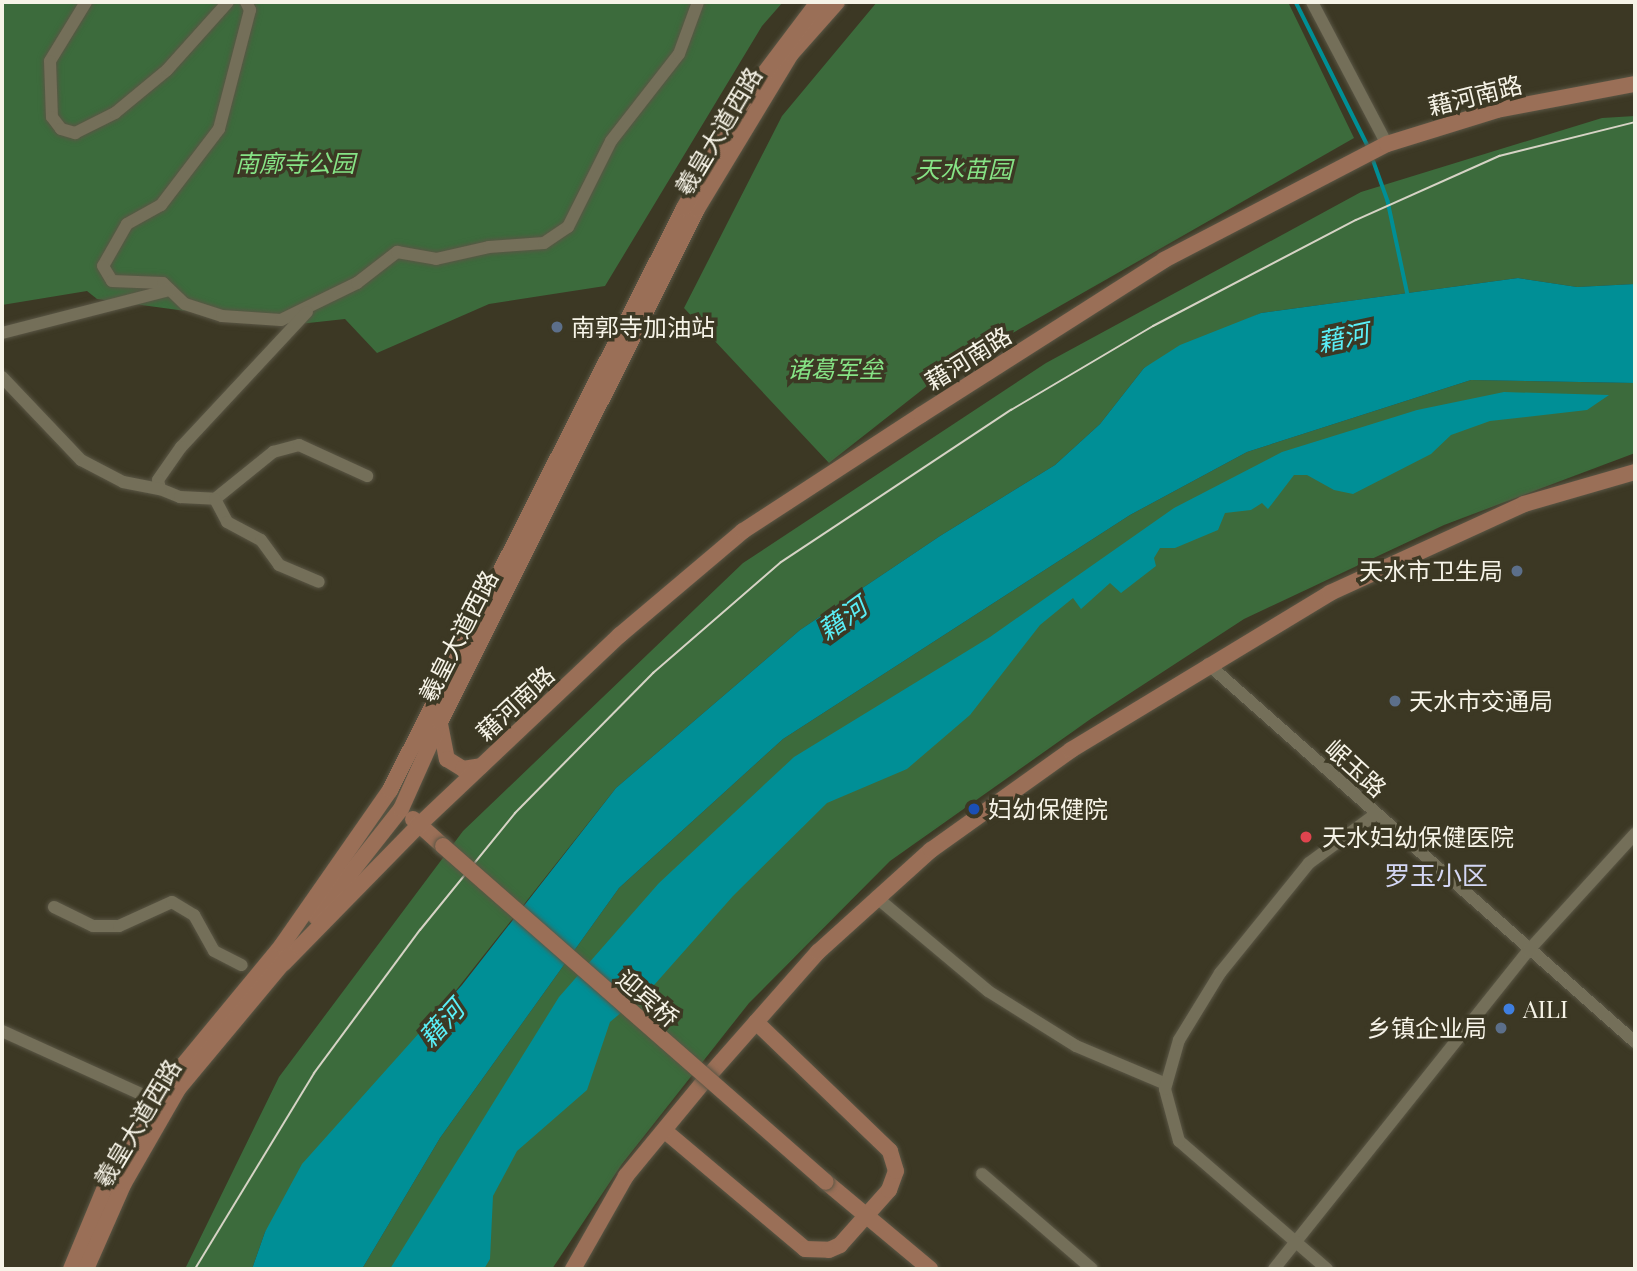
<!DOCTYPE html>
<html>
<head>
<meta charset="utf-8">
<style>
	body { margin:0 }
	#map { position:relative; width:1637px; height:1271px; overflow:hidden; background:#3c3824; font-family:"Playfair Display","Noto Sans SC",serif }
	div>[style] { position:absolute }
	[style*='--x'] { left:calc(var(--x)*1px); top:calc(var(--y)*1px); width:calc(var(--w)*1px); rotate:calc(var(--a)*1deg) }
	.green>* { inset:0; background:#3c6b3c }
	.water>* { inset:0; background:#008f96 }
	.stream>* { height:3.5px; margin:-1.75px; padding:0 1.75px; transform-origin:1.75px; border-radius:1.75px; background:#008f96 }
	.roads { filter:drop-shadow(0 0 2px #5a5645) drop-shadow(0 0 2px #5a5645) }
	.minor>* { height:12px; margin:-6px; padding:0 6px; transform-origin:6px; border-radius:6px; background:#746f59 }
	.major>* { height:16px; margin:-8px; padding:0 8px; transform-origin:8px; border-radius:8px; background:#9a6f57 }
	.tram>* { height:2px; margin:-1px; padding:0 1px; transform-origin:1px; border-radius:1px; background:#d6d3c5 }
	.bridges { filter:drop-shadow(0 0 2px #5a5645) drop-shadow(0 0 2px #5a5645) }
	.major-bridge>* { height:16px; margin:-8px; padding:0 8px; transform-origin:8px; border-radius:8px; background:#9a6f57 }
	.dots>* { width:19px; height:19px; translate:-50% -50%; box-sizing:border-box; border:4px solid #3c3824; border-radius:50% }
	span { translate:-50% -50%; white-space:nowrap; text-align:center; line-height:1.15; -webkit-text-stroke:7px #3c3824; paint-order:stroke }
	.street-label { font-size:24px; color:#f6f3e7 }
	.park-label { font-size:24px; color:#86e385; font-style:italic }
	.poi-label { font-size:24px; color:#f6f3e7 }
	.left { translate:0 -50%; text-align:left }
	.right { translate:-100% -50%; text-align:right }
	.water-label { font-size:26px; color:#5aeff7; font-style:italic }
	.neighbourhood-label { font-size:26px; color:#d3d6f3 }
	.frame { position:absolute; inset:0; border:4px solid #f6f3e7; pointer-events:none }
</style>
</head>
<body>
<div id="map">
	<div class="green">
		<div style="clip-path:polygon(2px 2px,783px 2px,762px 26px,605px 286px,489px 304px,377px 353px,345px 319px,290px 325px,97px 299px,87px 291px,2px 305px)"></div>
		<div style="clip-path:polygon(877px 2px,1288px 2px,1354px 138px,946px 371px,829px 463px,684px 308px,782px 116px)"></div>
		<div style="clip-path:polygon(1635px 116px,1635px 284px,1577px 287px,1518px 278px,1261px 313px,1144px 368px,1100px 424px,1055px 465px,940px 536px,800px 630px,616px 788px,265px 1232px,252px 1269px,185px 1269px,279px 1077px,463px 831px,743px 563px,1046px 363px,1361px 192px,1602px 118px)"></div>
		<div style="clip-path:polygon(1471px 380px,1635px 383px,1635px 453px,1444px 525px,1244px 619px,1092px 718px,890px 861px,749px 1003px,622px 1164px,552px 1269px,362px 1269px,440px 1138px,619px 888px,783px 739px,1130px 515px,1247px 452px)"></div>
	</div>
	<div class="water">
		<div style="clip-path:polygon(1518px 278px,1577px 287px,1635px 284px,1635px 383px,1471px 380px,1247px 452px,1130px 515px,783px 739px,619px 888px,440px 1138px,362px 1269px,252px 1269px,265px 1232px,302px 1164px,462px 985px,616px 788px,800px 630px,940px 536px,1055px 465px,1100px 424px,1144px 368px,1180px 345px,1261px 313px)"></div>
		<div style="clip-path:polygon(1504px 392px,1609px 395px,1587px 410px,1490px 421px,1451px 435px,1431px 454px,1353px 494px,1334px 490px,1307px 475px,1294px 475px,1268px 509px,1262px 503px,1251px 510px,1225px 513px,1218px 530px,1175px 548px,1160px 548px,1154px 558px,1156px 566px,1121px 593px,1110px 583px,1081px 609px,1073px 598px,1040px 625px,970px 715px,907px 769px,827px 803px,733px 896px,655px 984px,610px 1022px,587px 1090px,517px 1151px,493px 1196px,490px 1259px,484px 1269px,390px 1269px,559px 997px,659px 883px,794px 757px,990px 637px,1174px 508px,1282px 452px,1417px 410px)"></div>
	</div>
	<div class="stream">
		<div style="--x:1296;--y:2;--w:159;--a:63.4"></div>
		<div style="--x:1374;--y:162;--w:41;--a:70.3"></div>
		<div style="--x:1388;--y:201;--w:96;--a:78"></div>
	</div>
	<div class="roads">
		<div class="minor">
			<div style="--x:86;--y:2;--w:69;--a:121.4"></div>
			<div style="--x:50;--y:61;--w:56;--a:88"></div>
			<div style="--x:52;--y:117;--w:15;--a:53"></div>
			<div style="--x:61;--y:129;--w:15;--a:16"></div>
			<div style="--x:75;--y:133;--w:45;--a:-26.6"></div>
			<div style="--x:115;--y:113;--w:67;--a:-39.6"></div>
			<div style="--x:167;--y:70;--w:91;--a:-48.1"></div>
			<div style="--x:246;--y:2;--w:9;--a:63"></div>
			<div style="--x:250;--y:10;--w:123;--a:104.6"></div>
			<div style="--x:219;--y:129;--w:96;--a:127.3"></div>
			<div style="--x:161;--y:205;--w:39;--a:151"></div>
			<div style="--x:127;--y:224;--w:48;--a:119.7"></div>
			<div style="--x:103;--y:266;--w:17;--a:59"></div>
			<div style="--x:112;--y:281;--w:51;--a:2.2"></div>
			<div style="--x:163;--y:283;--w:30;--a:44"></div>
			<div style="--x:185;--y:304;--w:39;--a:18"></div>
			<div style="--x:222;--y:316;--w:59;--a:3.9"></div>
			<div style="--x:281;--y:320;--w:85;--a:-26"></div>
			<div style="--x:357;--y:283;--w:51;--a:-37.8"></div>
			<div style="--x:397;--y:252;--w:40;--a:10"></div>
			<div style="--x:436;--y:259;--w:54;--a:-12.8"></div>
			<div style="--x:489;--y:247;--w:55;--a:-4.2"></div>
			<div style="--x:544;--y:243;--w:29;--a:-34"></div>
			<div style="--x:568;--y:227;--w:96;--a:-63.4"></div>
			<div style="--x:611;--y:141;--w:110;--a:-52"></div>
			<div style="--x:679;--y:54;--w:55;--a:-69.9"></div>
			<div style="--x:1312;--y:2;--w:161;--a:62.2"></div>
			<div style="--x:307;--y:312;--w:185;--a:133"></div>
			<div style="--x:181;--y:447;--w:40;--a:124.9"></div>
			<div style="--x:158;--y:480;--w:9;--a:77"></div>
			<div style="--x:160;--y:489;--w:22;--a:22"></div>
			<div style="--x:180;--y:497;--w:35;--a:3"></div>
			<div style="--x:215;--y:499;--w:75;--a:-39"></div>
			<div style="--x:273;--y:452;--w:27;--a:-15"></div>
			<div style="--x:299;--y:445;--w:75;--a:24.5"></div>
			<div style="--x:2;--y:333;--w:172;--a:-14.4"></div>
			<div style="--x:2;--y:377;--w:115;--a:46.4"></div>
			<div style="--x:81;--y:460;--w:47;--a:27.6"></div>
			<div style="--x:123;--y:482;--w:38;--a:11"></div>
			<div style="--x:215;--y:499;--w:26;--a:62"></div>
			<div style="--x:227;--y:522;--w:38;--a:28"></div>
			<div style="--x:261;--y:540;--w:31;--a:54"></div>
			<div style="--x:279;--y:565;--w:43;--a:23"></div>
			<div style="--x:1208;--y:664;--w:570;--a:41.52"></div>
			<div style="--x:876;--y:897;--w:146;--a:40"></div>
			<div style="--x:988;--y:991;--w:104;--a:32"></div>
			<div style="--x:1076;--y:1046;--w:98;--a:22.9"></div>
			<div style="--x:54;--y:907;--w:43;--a:26"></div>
			<div style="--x:93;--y:926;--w:26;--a:0"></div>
			<div style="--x:119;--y:926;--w:58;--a:-24.4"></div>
			<div style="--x:172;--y:902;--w:26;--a:31"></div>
			<div style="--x:194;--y:915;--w:41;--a:60.9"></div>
			<div style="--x:214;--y:951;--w:31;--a:27"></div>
			<div style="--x:2;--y:1031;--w:169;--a:24.4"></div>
			<div style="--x:982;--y:1174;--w:145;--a:40.8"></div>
			<div style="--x:1274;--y:1269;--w:407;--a:-51.4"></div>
			<div style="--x:1528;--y:951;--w:159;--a:-47.6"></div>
			<div style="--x:1327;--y:1269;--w:196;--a:-139.1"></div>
			<div style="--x:1179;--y:1141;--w:54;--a:-105.1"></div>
			<div style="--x:1165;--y:1089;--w:51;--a:-74.1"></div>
			<div style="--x:1179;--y:1040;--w:79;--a:-58.5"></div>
			<div style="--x:1220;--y:973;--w:141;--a:-51"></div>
			<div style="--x:1309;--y:863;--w:83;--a:-36.2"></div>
		</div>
		<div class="major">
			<div style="--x:440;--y:724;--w:36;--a:79"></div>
			<div style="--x:447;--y:759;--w:19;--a:32"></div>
			<div style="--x:463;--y:769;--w:18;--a:-9"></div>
			<div style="--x:413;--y:819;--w:40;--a:42"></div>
			<div style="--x:316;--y:917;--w:137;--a:-51.8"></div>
			<div style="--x:401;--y:809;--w:95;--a:-65.9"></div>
			<div style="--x:440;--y:722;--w:574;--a:-63.39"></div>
			<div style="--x:697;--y:209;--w:181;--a:-58.8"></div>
			<div style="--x:791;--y:54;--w:69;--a:-48.5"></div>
			<div style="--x:284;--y:963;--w:194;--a:-45.6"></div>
			<div style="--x:420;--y:824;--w:275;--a:-43.4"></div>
			<div style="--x:620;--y:635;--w:161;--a:-40.2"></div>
			<div style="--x:743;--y:531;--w:212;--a:-33.1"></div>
			<div style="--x:921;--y:415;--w:288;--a:-32.5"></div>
			<div style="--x:1164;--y:260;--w:251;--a:-27.5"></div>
			<div style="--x:1387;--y:144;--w:115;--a:-17.2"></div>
			<div style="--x:1497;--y:110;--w:140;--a:-10.7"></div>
			<div style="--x:665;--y:1131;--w:183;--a:40.1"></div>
			<div style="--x:805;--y:1249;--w:24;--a:2"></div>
			<div style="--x:829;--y:1250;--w:12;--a:-24"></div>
			<div style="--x:840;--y:1245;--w:74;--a:-48.3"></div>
			<div style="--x:889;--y:1190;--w:20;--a:-70"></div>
			<div style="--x:896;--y:1171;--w:21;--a:-107"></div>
			<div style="--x:890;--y:1151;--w:186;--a:-136.1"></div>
			<div style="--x:826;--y:1182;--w:136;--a:39.9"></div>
			<div style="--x:71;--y:1269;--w:96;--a:-67.4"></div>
			<div style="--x:108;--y:1180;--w:103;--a:-58.9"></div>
			<div style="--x:161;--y:1092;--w:190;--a:-50.5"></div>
			<div style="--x:282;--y:945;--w:189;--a:-55.1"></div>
			<div style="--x:390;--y:790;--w:652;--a:-63.2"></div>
			<div style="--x:684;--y:208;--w:120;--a:-61.1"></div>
			<div style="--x:742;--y:103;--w:126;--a:-53"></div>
			<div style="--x:86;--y:1269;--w:94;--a:-66.2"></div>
			<div style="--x:124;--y:1183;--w:108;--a:-60.1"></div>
			<div style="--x:178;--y:1089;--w:173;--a:-50.2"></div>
			<div style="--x:573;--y:1269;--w:107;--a:-60.3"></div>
			<div style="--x:626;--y:1176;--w:124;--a:-50.5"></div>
			<div style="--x:705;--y:1080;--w:171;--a:-48.6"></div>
			<div style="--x:818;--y:952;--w:152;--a:-42.1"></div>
			<div style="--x:931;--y:850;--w:172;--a:-35.5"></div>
			<div style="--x:1071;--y:750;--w:303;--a:-31.2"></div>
			<div style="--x:1330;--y:593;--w:213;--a:-24.6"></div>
			<div style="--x:1524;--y:504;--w:116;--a:-16.1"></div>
		</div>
	</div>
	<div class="tram">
		<div style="--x:195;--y:1269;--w:229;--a:-58.7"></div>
		<div style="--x:314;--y:1073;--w:178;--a:-53.5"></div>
		<div style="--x:420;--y:930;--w:151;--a:-50.9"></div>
		<div style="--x:515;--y:813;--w:197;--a:-45.4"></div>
		<div style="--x:653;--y:673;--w:169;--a:-40.9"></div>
		<div style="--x:781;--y:562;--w:276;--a:-33.5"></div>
		<div style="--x:1011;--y:410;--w:165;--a:-30.6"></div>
		<div style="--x:1153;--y:326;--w:229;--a:-27.6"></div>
		<div style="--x:1356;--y:220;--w:157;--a:-24.1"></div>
		<div style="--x:1499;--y:156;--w:140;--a:-14"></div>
	</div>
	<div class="bridges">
		<div class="major-bridge">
			<div style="--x:443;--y:846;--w:509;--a:41.26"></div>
		</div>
	</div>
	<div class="dots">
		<div style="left:557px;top:327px;background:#5c6f8a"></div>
		<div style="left:1517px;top:571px;background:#5c6f8a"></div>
		<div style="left:1395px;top:701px;background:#5c6f8a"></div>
		<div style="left:974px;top:809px;background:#1a4fb4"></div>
		<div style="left:1306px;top:837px;background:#e0444e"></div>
		<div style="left:1509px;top:1009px;background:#3f7fe0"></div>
		<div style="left:1501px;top:1028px;background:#5c6f8a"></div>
	</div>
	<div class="street-label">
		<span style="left:1475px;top:95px;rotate:-14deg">藉河南路</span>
		<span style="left:718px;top:131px;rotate:-59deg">羲皇大道西路</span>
		<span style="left:968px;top:358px;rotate:-32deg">藉河南路</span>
		<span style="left:458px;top:636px;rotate:-63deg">羲皇大道西路</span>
		<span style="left:515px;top:703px;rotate:-43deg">藉河南路</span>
		<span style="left:1356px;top:768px;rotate:42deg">岷玉路</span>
		<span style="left:648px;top:998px;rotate:41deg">迎宾桥</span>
		<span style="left:137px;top:1123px;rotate:-59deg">羲皇大道西路</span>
	</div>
	<div class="park-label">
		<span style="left:295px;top:163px">南廓寺公园</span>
		<span style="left:964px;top:169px">天水苗园</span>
		<span style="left:835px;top:369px">诸葛军垒</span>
	</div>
	<div class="poi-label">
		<span class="left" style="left:571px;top:327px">南郭寺加油站</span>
		<span class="right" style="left:1503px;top:571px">天水市卫生局</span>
		<span class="left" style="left:1409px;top:701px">天水市交通局</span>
		<span class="left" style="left:988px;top:809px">妇幼保健院</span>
		<span class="left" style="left:1322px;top:837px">天水妇幼保健医院</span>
		<span class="left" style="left:1523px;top:1009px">AILI</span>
		<span class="right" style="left:1487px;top:1028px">乡镇企业局</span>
	</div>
	<div class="water-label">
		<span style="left:1343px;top:337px;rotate:-12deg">藉河</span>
		<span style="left:842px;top:618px;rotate:-36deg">藉河</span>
		<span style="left:441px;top:1023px;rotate:-48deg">藉河</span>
	</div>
	<div class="neighbourhood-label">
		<span style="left:1436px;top:875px">罗玉小区</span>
	</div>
	<div class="frame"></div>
</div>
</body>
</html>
